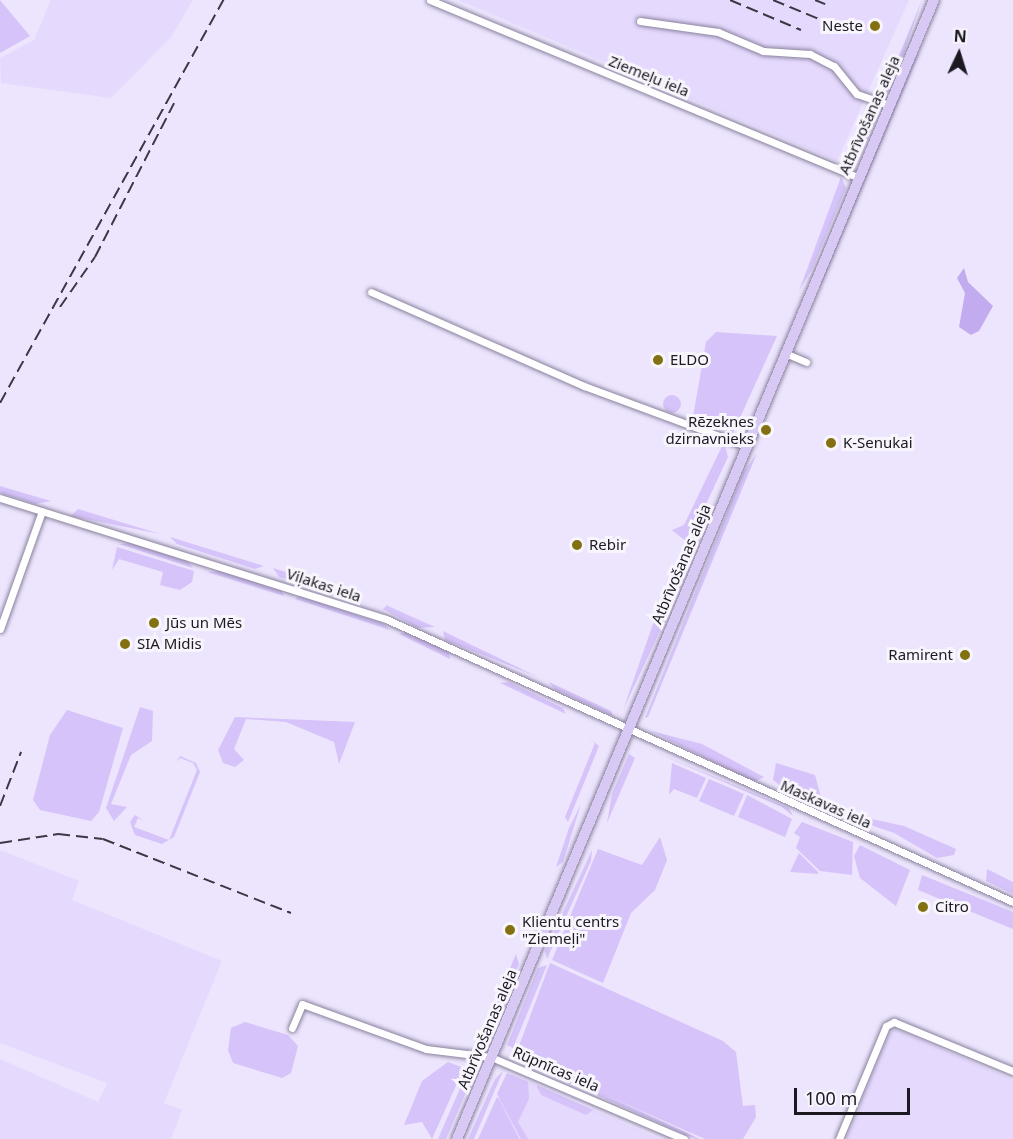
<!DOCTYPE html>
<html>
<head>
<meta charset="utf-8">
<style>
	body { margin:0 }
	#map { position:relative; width:1013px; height:1139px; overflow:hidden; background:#ede5fe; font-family:"Noto Sans",sans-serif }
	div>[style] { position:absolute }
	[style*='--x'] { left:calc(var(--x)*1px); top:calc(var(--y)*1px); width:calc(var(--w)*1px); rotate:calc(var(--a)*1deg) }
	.built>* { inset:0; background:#e5d9fe }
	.green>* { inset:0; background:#d5c3f9 }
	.round { border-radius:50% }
	.water>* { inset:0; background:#c2abee }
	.roads { filter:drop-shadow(0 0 2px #89819c) drop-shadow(0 0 2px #89819c) }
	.street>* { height:7px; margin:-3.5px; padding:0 3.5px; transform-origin:3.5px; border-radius:3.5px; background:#fff }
	.primary>* { height:10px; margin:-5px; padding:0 5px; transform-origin:5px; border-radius:5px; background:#d7c8f4 }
	.rail>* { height:2px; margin-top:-1px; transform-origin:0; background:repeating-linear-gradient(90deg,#3b3743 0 12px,transparent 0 18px) }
	.dots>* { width:16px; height:16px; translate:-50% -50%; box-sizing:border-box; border:3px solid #f8f6fc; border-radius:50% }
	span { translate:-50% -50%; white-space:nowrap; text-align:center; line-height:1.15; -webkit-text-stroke:6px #f8f6fc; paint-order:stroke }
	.poi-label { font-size:15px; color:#1c1923 }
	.right { translate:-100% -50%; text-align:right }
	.left { translate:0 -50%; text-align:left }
	.street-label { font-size:15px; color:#1c1923 }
	.north { position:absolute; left:929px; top:24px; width:60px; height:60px; -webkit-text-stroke:4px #f8f6fc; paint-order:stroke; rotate:4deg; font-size:16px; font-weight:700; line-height:24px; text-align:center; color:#1c1923 }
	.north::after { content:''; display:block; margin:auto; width:21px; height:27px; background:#1c1923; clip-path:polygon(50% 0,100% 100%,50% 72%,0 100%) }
	.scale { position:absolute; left:794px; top:1088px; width:116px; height:27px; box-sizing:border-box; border:3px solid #1c1923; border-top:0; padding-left:8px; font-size:18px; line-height:21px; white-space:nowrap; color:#1c1923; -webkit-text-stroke:4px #f8f6fc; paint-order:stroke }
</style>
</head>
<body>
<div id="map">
	<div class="built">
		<div style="clip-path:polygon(51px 0,193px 0,171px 37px,111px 98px,1px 83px,0 58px,34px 40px)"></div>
		<div style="clip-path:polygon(458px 0,909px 0,837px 161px)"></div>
		<div style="clip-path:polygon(0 850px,79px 881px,72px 900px,222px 961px,164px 1103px,182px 1110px,171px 1139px,0 1139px,0 1059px,98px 1102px,107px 1083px,0 1043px)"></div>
		<div style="clip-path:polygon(896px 1029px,1013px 1080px,1013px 1139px,846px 1139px,889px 1034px)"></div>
		<div style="clip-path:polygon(511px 1074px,660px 1139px,479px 1139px)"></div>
	</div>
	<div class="green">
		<div style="clip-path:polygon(0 0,30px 36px,0 53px)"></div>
		<div style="clip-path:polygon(922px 0,891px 90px,877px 98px,892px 72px)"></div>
		<div style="clip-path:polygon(917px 54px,919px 54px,821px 285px,820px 284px)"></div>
		<div style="clip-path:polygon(874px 106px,880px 112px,858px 160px,845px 165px)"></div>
		<div style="clip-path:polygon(841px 177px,846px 188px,812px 269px,799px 291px)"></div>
		<div style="clip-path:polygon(716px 332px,777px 336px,733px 433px,693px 417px,706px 342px)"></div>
		<div class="round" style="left:663px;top:395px;width:18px;height:18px"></div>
		<div style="clip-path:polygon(724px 442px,728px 457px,688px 543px,672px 530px,684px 525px)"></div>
		<div style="clip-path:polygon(757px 453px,648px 717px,645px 718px,743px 473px)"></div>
		<div style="clip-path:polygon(0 486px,51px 501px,35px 504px,0 493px)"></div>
		<div style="clip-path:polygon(78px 509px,160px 534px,71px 516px)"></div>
		<div style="clip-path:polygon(170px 537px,264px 566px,255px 569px,177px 544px)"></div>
		<div style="clip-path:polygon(130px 543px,187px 561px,193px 568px,119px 544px)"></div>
		<div style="clip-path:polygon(117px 547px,194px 571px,192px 582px,180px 590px,160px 585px,163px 572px,119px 559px,112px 570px)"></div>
		<div style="clip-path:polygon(689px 556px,660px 631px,623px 710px,653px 624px)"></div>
		<div style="clip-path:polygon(273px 568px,330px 586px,325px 591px,279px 577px)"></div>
		<div style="clip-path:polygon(221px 571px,282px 591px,284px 596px,207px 572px)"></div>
		<div style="clip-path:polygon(300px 596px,384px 624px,390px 630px,295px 599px)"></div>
		<div style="clip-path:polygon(387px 605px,390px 607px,435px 627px,418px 628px,383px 609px)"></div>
		<div style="clip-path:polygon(443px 631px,538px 677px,445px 640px)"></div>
		<div style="clip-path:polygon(407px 632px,449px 652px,450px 659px,399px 634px)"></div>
		<div style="clip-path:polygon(509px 682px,563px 708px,566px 714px,500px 683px)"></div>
		<div style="clip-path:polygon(549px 682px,611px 711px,613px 716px,554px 689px)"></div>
		<div style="clip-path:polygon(140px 707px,153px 711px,152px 741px,131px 755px,111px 804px,127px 807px,114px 821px,106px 808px)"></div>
		<div style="clip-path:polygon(67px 710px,123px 728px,99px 812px,91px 821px,40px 810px,33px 800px,50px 735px)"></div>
		<div style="clip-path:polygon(235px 717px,355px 722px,339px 764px,334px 742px,286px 722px,246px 719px,234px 749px,244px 760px,235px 767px,223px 763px,218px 750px)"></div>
		<div style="clip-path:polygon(651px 731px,702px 744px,764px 777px,754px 782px)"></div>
		<div style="clip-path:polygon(587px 735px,599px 746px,568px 822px,565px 817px,595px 743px)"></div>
		<div style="clip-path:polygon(643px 747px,789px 808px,793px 816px,782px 807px)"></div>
		<div style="clip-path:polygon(629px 754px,635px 758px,607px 823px,612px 794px)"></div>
		<div style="clip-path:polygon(180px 756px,196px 763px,200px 772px,174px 837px,162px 844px,135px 835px,130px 822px,135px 815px,143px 820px,138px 818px,134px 827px,169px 840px,197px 770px,193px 763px,180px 758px,176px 762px)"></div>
		<div style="clip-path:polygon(672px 763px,706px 778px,697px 798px,674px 789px,669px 795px)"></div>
		<div style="clip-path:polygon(776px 763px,815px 775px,822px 801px,846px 816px,783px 788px,773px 780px)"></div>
		<div style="clip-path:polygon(709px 779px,744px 794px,734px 816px,699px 801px)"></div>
		<div style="clip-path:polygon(747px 795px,792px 819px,785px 837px,738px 817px)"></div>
		<div style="clip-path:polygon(581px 804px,563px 862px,556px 867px,569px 828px)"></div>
		<div style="clip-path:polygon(858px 816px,904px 826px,956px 849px,954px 855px,937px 858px,894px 833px,856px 820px)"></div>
		<div style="clip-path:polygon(802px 822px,853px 842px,852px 875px,820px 871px,796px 848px,800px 837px,794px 833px)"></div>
		<div style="clip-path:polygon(660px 837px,667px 860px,655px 890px,631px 913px,603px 983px,552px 960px,598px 849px,642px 865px)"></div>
		<div style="clip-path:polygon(860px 845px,910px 870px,896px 906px,860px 878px,854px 856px)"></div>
		<div style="clip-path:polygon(592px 850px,591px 861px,547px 959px,545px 951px)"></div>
		<div style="clip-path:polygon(799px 853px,818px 872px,818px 874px,790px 872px)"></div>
		<div style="clip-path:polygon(987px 869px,1013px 882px,1013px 894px,986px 881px)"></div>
		<div style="clip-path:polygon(922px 875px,1013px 912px,1013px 929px,918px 890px)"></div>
		<div style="clip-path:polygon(516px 954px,519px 964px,486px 1037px,482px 1034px)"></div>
		<div style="clip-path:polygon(550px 963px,723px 1041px,736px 1052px,743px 1106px,755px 1105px,756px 1117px,743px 1139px,705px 1139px,606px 1095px,700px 1139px,695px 1139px,514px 1058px,600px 1093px,516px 1054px)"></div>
		<div style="clip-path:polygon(547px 965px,513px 1048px,507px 1045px,538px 968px)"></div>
		<div style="clip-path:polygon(245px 1022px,288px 1035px,298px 1046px,291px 1073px,282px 1078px,233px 1063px,228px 1050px,231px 1028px)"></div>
		<div style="clip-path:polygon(448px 1062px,464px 1068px,432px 1139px,422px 1122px,404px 1125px,422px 1081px)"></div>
		<div style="clip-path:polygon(471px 1063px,475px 1071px,446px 1139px,438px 1139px)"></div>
		<div style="clip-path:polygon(503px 1071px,474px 1139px,468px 1139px,495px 1079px)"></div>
		<div style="clip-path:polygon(507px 1073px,528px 1082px,529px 1099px,518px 1122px,528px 1139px,521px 1139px,497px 1094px)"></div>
		<div style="clip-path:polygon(537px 1087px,537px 1085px,593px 1110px,586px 1115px,541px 1095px)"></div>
		<div style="clip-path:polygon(497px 1097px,499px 1099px,519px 1139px,478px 1139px)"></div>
	</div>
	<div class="water">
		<div style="clip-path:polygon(964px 268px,968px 282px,993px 306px,979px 331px,971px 335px,959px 327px,965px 293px,957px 278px)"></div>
	</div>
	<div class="roads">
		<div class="street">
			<div style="--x:430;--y:0;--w:463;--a:22.5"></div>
			<div style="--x:640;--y:21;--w:79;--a:8"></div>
			<div style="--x:718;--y:32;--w:49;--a:22.9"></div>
			<div style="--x:763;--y:51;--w:47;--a:3.7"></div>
			<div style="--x:810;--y:54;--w:27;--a:27"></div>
			<div style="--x:834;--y:66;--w:36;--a:51"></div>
			<div style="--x:857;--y:94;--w:34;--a:19"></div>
			<div style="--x:371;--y:292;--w:233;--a:23.8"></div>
			<div style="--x:584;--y:386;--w:173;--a:20.3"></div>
			<div style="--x:785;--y:353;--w:23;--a:23"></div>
			<div style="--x:0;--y:498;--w:405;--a:17.4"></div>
			<div style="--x:386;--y:619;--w:688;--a:24.29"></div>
			<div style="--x:0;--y:629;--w:125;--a:-70.4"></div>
			<div style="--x:292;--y:1028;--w:26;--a:-67"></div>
			<div style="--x:302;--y:1004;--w:132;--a:19.9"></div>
			<div style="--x:426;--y:1049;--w:65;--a:7"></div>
			<div style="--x:491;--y:1057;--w:210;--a:23"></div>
			<div style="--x:839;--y:1139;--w:122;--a:-67.4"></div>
			<div style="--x:886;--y:1026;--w:9;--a:-27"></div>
			<div style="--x:894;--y:1022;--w:129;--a:22.4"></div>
		</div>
		<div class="primary">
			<div style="--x:457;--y:1139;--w:1235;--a:-67.28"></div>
		</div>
	</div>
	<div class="rail">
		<div style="--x:730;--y:0;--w:77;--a:22.9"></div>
		<div style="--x:773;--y:0;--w:50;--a:22.4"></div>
		<div style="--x:815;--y:0;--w:11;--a:22"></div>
		<div style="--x:60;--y:307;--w:61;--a:-55"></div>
		<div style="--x:95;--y:257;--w:173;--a:-62.8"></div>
		<div style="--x:0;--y:403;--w:461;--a:-61"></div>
		<div style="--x:0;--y:806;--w:58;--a:-68.7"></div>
		<div style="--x:0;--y:843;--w:59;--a:-8.8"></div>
		<div style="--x:58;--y:834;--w:45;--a:6.3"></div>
		<div style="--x:103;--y:839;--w:202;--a:21.5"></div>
	</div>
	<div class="dots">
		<div style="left:875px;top:26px;background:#837111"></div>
		<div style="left:658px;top:360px;background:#837111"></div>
		<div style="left:766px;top:430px;background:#837111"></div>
		<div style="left:831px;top:443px;background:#837111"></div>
		<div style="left:577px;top:545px;background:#837111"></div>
		<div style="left:154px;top:623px;background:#837111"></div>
		<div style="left:125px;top:644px;background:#837111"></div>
		<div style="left:965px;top:655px;background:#837111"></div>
		<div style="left:923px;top:907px;background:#837111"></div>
		<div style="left:510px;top:930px;background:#837111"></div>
	</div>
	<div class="poi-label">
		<span class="right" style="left:863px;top:26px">Neste</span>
		<span class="left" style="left:670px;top:360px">ELDO</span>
		<span class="right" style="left:754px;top:430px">Rēzeknes<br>dzirnavnieks</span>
		<span class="left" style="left:843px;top:443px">K-Senukai</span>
		<span class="left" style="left:589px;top:545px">Rebir</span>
		<span class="left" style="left:166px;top:623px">Jūs un Mēs</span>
		<span class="left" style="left:137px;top:644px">SIA Midis</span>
		<span class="right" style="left:953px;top:655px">Ramirent</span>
		<span class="left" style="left:935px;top:907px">Citro</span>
		<span class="left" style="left:522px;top:930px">Klientu centrs<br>"Ziemeļi"</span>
	</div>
	<div class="street-label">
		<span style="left:649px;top:76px;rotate:22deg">Ziemeļu iela</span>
		<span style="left:869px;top:115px;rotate:-66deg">Atbrīvošanas aleja</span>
		<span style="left:681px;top:564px;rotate:-67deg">Atbrīvošanas aleja</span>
		<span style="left:324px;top:585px;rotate:18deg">Viļakas iela</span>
		<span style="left:826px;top:804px;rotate:24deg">Maskavas iela</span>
		<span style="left:487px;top:1029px;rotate:-67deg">Atbrīvošanas aleja</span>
		<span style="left:556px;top:1069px;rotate:23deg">Rūpnīcas iela</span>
	</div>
	<div class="north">N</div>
	<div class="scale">100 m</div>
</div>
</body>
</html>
